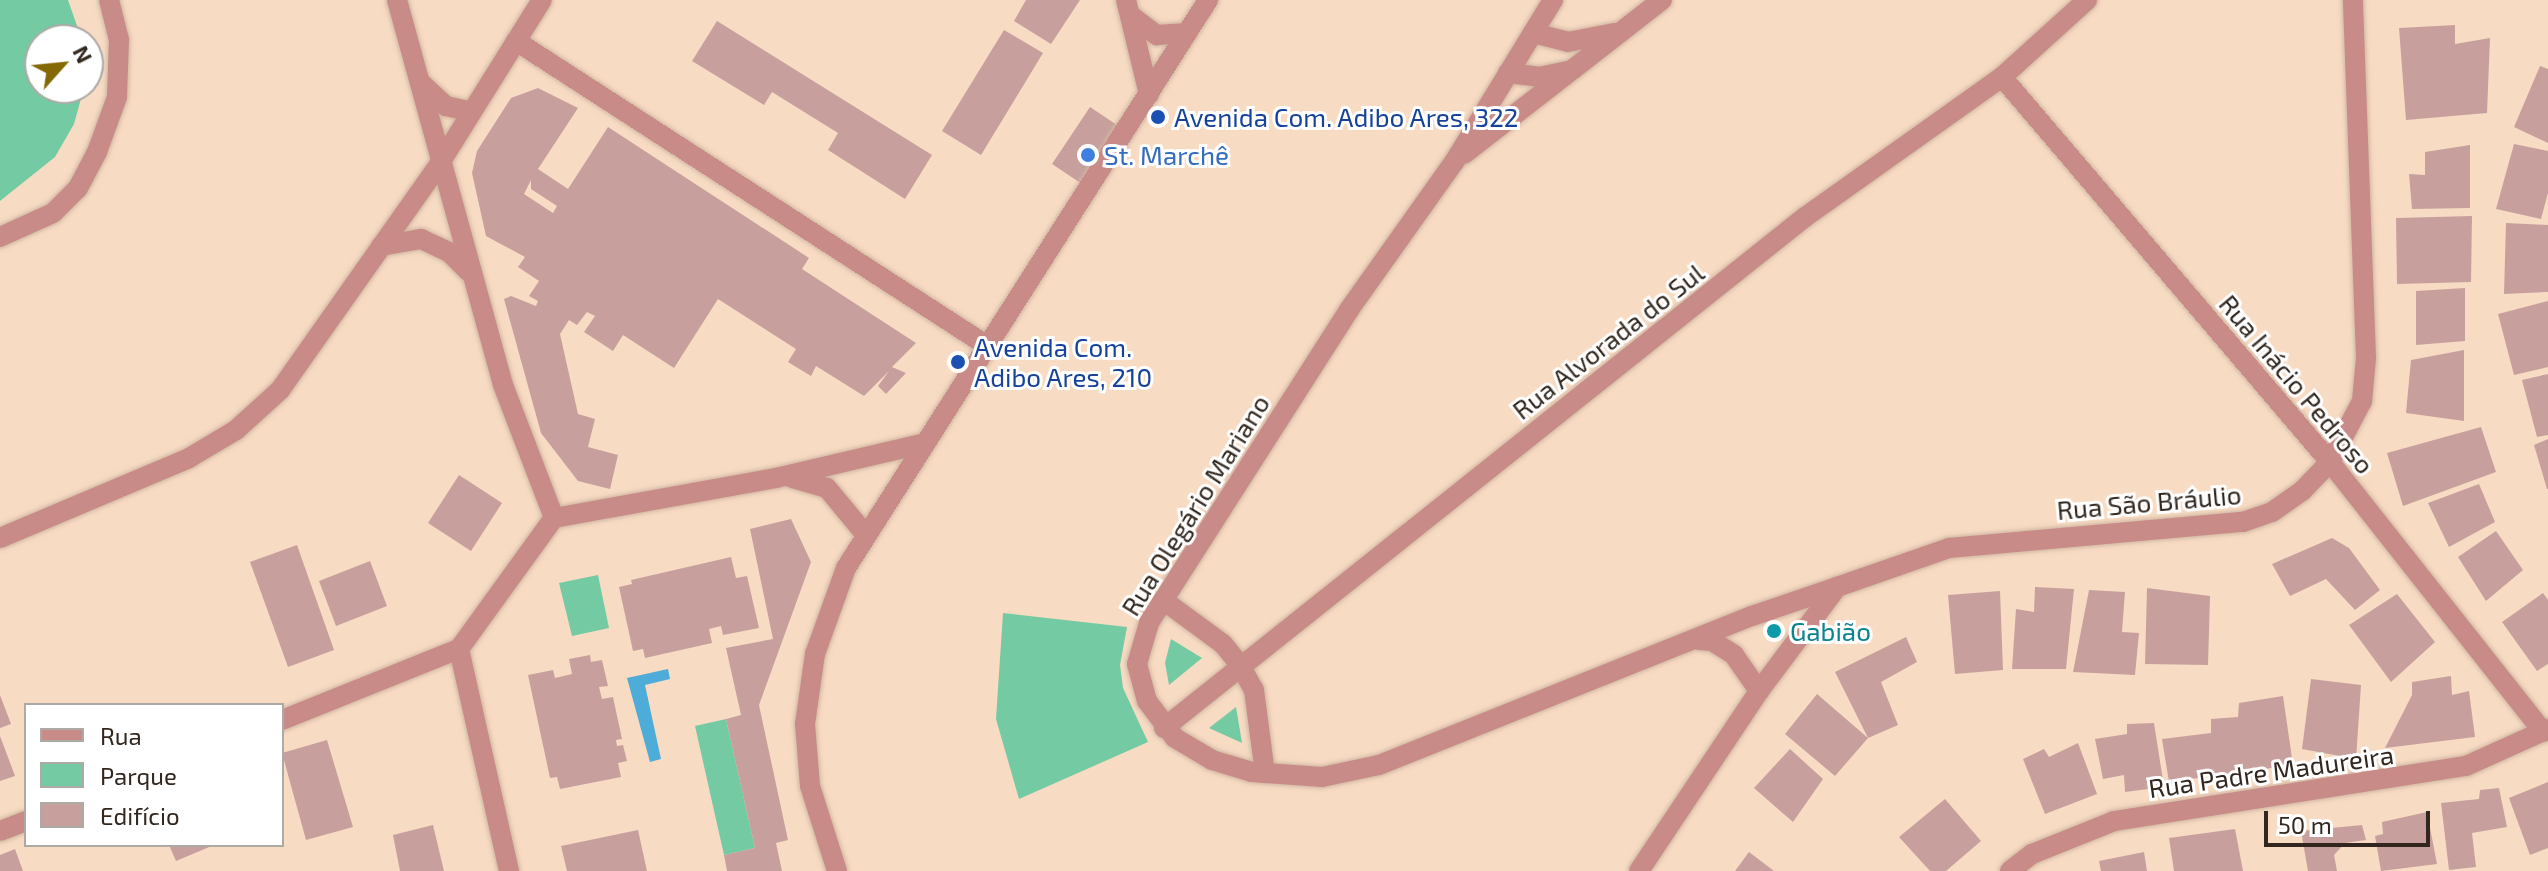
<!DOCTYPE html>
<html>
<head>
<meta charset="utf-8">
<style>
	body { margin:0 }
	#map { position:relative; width:2548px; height:871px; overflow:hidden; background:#f8dbc3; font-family:"Exo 2",sans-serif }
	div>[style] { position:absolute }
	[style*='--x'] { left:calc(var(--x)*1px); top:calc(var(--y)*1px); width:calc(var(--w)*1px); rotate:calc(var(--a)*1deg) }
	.green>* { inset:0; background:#73caa3 }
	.water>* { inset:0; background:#4eacd9 }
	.building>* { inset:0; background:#c7a09e }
	.roads { filter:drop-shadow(0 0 2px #d0b7a2) drop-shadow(0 0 2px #d0b7a2) }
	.minor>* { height:20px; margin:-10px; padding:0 10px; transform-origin:10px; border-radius:10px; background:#c98b88 }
	.dots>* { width:22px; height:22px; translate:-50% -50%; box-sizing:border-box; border:4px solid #fff; border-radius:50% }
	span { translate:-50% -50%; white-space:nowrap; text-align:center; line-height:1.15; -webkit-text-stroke:6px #fff; paint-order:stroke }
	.transit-label { font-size:26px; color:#164399 }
	.left { translate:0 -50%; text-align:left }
	.shop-label { font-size:26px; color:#366cbe }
	.street-label { font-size:26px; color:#32271e }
	.culture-label { font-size:26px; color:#0d838f }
	.legend { position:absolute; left:24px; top:703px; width:260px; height:144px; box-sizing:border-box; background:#fff; border:2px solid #ada9a5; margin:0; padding:10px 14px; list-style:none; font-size:24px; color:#32271e }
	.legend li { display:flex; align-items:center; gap:16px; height:40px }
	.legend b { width:40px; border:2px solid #ada9a5 }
	.north { position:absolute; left:24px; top:24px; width:80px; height:80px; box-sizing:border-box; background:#fff; border:2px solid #ada9a5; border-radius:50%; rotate:63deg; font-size:22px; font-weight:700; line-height:32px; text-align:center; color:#32271e }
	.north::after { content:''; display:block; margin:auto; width:28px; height:36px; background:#846903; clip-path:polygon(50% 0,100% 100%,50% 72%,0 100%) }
	.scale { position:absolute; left:2264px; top:811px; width:166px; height:36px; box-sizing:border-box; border:4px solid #32271e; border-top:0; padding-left:10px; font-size:24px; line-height:28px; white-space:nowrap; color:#32271e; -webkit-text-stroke:6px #fff; paint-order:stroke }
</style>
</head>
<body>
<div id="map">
	<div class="green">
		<div style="clip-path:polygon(0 0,68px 0,82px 40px,40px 40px,40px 88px,84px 88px,74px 124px,55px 157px,0 201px)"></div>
		<div style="clip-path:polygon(598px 575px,609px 628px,572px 636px,559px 583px)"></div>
		<div style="clip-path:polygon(1003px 613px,1127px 627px,1120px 665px,1123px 688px,1148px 742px,1019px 799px,996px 719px)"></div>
		<div style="clip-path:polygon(1171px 639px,1202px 658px,1169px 685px,1165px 663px)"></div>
		<div style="clip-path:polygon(1236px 707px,1242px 743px,1209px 728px)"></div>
		<div style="clip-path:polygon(726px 719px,755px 848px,724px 855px,695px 726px)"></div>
	</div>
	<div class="water">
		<div style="clip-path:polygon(668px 669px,670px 679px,645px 685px,661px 759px,650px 762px,627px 678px)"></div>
	</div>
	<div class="building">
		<div style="clip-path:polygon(1026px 0,1080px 0,1051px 44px,1014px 21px)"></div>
		<div style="clip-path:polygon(717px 21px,932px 155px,905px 199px,828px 150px,838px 133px,772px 92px,764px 105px,692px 61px)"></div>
		<div style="clip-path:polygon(2455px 25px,2455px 44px,2490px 38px,2487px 113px,2406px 120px,2399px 28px)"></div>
		<div style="clip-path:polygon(1004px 30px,1043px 53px,981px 155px,942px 131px)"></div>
		<div style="clip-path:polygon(2540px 66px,2548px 69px,2548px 143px,2514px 127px)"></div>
		<div style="clip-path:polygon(evenodd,538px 88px,578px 108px,538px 169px,568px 189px,608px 127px,809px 258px,802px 269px,916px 343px,892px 367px,906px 373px,886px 394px,878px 386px,889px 371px,864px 396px,816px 366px,811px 376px,788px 362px,796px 349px,718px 299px,674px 368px,623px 335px,613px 351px,584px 332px,595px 316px,587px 312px,577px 325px,569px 320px,560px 334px,578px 414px,595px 419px,588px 447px,618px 455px,610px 489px,578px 481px,541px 433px,504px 299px,511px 296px,536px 306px,538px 301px,529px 296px,539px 281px,518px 267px,525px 257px,486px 236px,472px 173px,477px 151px,511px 98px,538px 88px,531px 180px,531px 189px,557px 206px,553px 213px,524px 194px,531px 180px)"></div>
		<div style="clip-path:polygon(1090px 107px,1120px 127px,1082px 184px,1052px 164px)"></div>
		<div style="clip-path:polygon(2514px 144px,2548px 151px,2548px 193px,2541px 219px,2496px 209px)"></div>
		<div style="clip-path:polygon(2470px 145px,2470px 208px,2412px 209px,2409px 174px,2425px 175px,2425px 152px)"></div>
		<div style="clip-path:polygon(2472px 216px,2471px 282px,2397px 284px,2396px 218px)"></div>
		<div style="clip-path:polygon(2506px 223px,2548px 225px,2548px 292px,2504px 294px)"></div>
		<div style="clip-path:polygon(2465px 288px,2465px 341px,2416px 345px,2416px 291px)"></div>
		<div style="clip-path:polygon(2548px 301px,2548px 367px,2514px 375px,2498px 314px)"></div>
		<div style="clip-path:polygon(2464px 350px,2464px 421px,2406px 413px,2411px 360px)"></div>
		<div style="clip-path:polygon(2548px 374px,2548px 435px,2537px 437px,2522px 380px)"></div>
		<div style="clip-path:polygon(2481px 427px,2496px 472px,2403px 506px,2387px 453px)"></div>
		<div style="clip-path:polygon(2548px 439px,2548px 489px,2547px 489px,2534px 445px)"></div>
		<div style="clip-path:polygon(459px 475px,502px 503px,471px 551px,428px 523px)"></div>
		<div style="clip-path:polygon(2479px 484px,2495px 522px,2449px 547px,2428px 503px)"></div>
		<div style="clip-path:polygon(791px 519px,811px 562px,759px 705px,788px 840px,776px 843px,782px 871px,727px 871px,724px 855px,755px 848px,726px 719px,741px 715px,726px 648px,773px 639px,750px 529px)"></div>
		<div style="clip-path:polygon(2496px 531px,2523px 570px,2486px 601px,2458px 557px)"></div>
		<div style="clip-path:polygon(2332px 538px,2349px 548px,2380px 590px,2355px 610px,2326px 579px,2290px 596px,2272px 564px)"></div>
		<div style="clip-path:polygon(297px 545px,334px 650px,288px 667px,250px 562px)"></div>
		<div style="clip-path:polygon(731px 557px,736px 578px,747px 576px,759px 628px,723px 635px,721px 626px,709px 629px,712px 643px,645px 658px,643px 649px,633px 651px,619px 587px,632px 584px,631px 580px)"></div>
		<div style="clip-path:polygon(370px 561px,387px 606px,336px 626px,319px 581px)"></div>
		<div style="clip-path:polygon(2035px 587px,2074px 589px,2066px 669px,2012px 669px,2016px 609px,2034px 612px)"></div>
		<div style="clip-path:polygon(2147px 588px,2210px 596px,2208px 665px,2145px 664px)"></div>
		<div style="clip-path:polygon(2089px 590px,2125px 592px,2122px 632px,2139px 633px,2135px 675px,2073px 672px)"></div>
		<div style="clip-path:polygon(2000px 591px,2003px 670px,1955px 674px,1948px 595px)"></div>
		<div style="clip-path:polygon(2543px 593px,2548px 600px,2548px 664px,2537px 671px,2502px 622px)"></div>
		<div style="clip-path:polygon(2397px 594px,2435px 642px,2391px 682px,2349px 625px)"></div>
		<div style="clip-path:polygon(1906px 637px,1917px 662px,1881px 682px,1898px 725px,1868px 738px,1835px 776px,1785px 734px,1817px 694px,1868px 738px,1835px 672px)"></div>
		<div style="clip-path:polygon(590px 655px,591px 662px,602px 660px,608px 686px,599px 687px,602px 699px,613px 697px,622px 739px,616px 740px,617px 746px,623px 745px,627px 761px,618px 763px,621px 777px,560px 789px,557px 777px,550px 778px,528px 675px,553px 670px,555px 678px,572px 674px,569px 659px)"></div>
		<div style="clip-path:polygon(2451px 676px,2452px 695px,2469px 691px,2475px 737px,2385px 748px,2412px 695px,2412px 682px)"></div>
		<div style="clip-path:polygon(2311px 679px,2361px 685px,2356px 759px,2302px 749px)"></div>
		<div style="clip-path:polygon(0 695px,11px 724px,0 728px)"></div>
		<div style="clip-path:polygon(2283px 696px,2293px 765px,2169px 782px,2162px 739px,2211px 733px,2211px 719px,2238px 717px,2239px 703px)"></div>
		<div style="clip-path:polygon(2154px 723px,2164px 787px,2125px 792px,2124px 775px,2103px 779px,2095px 739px,2127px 734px,2127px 724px)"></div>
		<div style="clip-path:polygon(0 736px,15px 776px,0 781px)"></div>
		<div style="clip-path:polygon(327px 740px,353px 827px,306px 840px,282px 753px)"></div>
		<div style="clip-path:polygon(2078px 743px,2097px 794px,2045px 814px,2023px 759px,2044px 749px,2049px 757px)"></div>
		<div style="clip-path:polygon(1790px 749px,1823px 779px,1793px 822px,1754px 788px)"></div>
		<div style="clip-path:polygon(2548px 782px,2548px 848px,2530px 855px,2509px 798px)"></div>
		<div style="clip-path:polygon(2499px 788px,2507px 827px,2472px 833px,2476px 867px,2449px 870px,2441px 803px,2479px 799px,2480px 790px)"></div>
		<div style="clip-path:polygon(1945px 799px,1981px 841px,1946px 871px,1930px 871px,1899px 837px)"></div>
		<div style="clip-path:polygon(2427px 812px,2437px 864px,2381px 871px,2375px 836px,2383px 834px,2382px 822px)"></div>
		<div style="clip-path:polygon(433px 825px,444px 871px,400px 871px,393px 835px)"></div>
		<div style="clip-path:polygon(2362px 825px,2366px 840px,2345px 843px,2334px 855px,2337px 871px,2308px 871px,2301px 831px)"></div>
		<div style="clip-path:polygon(2235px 829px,2243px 871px,2174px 871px,2169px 838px)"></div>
		<div style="clip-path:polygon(638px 830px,647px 871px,567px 871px,561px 846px)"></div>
		<div style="clip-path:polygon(169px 845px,214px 845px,176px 861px)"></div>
		<div style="clip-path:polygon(15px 849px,23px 871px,0 871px,0 855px)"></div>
		<div style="clip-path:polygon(1749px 852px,1774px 871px,1735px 871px)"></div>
		<div style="clip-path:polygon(2144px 852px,2147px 871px,2101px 871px,2099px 861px)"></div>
	</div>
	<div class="roads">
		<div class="minor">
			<div style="--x:397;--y:0;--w:399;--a:74.6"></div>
			<div style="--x:503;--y:385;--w:142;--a:69"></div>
			<div style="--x:1126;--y:0;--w:97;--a:76.3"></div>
			<div style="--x:1553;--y:0;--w:190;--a:121.4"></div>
			<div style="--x:1454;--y:162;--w:181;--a:125.4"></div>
			<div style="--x:1349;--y:310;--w:371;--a:122.6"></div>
			<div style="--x:1149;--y:623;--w:43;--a:106.3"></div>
			<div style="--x:1137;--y:664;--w:38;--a:75"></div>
			<div style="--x:1147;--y:701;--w:46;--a:52.9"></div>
			<div style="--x:1175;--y:738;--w:43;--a:30.7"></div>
			<div style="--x:1212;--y:760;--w:42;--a:16.7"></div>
			<div style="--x:1252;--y:772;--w:70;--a:4.1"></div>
			<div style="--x:1322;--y:777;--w:58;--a:-11.9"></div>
			<div style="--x:1379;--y:765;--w:402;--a:-21.8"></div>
			<div style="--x:1752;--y:616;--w:90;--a:-18.8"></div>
			<div style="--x:1130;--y:15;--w:34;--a:37"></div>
			<div style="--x:1157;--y:35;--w:30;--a:-4"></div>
			<div style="--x:1533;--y:33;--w:36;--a:14"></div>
			<div style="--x:1568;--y:42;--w:47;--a:-11.1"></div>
			<div style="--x:516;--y:41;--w:560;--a:32.9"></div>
			<div style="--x:1508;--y:73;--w:31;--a:7"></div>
			<div style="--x:1539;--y:77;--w:34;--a:-12"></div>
			<div style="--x:1572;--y:70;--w:114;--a:-37.9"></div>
			<div style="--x:2002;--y:77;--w:506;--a:49.57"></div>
			<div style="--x:2330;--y:462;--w:344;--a:51.7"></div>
			<div style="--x:421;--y:83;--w:34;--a:43"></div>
			<div style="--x:446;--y:106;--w:26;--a:13"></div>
			<div style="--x:1464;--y:154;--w:132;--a:-37.9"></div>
			<div style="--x:0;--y:237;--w:58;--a:-24.4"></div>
			<div style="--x:53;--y:213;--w:35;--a:-45"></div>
			<div style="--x:78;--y:188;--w:41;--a:-62.2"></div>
			<div style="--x:97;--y:152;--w:59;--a:-70"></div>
			<div style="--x:117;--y:97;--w:57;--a:-88"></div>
			<div style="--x:119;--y:40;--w:41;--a:-104"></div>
			<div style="--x:381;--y:246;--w:41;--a:-9.9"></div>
			<div style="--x:421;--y:239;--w:31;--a:25"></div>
			<div style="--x:449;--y:252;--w:28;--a:45"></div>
			<div style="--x:792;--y:478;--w:36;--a:16"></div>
			<div style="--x:827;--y:488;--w:60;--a:50.4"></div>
			<div style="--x:0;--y:538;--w:205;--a:-22.9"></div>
			<div style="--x:189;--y:458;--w:55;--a:-30.8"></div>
			<div style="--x:236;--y:430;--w:59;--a:-42.3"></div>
			<div style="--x:280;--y:390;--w:278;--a:-54.8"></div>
			<div style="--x:440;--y:163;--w:192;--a:-58"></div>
			<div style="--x:1163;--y:600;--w:74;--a:36.3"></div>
			<div style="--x:1223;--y:644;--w:27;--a:51"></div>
			<div style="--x:1240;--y:665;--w:29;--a:61"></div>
			<div style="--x:1254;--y:690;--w:84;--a:82.5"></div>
			<div style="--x:1699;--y:640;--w:13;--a:4"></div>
			<div style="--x:1712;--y:641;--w:26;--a:32"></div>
			<div style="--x:1734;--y:655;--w:44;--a:55.2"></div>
			<div style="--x:459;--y:649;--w:228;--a:77.3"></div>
			<div style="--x:282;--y:720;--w:191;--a:-21.9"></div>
			<div style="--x:459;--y:649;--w:162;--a:-54.1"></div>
			<div style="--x:554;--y:518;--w:226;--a:-10.2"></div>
			<div style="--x:776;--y:478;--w:149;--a:-13.2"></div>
			<div style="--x:1164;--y:728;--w:820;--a:-38.56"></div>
			<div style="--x:1805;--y:217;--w:242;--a:-35.4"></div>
			<div style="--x:2002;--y:77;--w:115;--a:-42.2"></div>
			<div style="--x:0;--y:831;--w:28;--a:-21"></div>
			<div style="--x:837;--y:871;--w:89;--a:-107.6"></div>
			<div style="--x:810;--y:786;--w:62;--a:-94.6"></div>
			<div style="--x:805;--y:724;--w:71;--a:-81.9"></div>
			<div style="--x:815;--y:654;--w:91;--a:-70.2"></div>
			<div style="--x:846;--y:568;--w:674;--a:-57.49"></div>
			<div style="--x:1639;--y:871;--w:216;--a:-56.3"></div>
			<div style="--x:1759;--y:691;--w:130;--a:-53.1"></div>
			<div style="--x:1837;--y:587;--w:119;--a:-19.2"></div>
			<div style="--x:1949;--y:548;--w:295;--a:-5.1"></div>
			<div style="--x:2243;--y:522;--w:31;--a:-19"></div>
			<div style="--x:2272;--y:512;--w:37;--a:-35"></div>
			<div style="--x:2302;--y:491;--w:40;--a:-46"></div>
			<div style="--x:2330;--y:462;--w:69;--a:-62.3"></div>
			<div style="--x:2362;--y:401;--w:43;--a:-84.7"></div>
			<div style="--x:2366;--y:358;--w:358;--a:-92.1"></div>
			<div style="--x:2010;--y:871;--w:28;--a:-38"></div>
			<div style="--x:2032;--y:854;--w:88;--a:-21.9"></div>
			<div style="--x:2114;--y:821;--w:356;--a:-8.9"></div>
			<div style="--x:2466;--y:766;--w:90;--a:-24.3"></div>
		</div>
	</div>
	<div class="dots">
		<div style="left:1158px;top:117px;background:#1a4fb4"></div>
		<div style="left:1088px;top:155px;background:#3f7fe0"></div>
		<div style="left:958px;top:362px;background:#1a4fb4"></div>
		<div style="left:1774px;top:631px;background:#0f9aa8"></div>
	</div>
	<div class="transit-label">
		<span class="left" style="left:1174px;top:117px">Avenida Com. Adibo Ares, 322</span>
		<span class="left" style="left:974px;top:362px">Avenida Com.<br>Adibo Ares, 210</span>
	</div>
	<div class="shop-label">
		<span class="left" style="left:1104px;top:155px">St. Marchê</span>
	</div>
	<div class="street-label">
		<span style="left:1608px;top:341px;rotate:-38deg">Rua Alvorada do Sul</span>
		<span style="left:2297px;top:384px;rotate:50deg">Rua Inácio Pedroso</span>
		<span style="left:2149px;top:502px;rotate:-5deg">Rua São Bráulio</span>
		<span style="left:1195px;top:505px;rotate:-58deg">Rua Olegário Mariano</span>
		<span style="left:2271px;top:771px;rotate:-8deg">Rua Padre Madureira</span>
	</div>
	<div class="culture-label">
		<span class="left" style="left:1790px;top:631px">Gabião</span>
	</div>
	<ul class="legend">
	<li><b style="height:10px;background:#c98b88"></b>Rua</li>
	<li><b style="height:22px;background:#73caa3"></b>Parque</li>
	<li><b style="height:22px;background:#c7a09e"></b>Edifício</li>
	</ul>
	<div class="north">N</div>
	<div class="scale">50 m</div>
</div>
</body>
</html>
